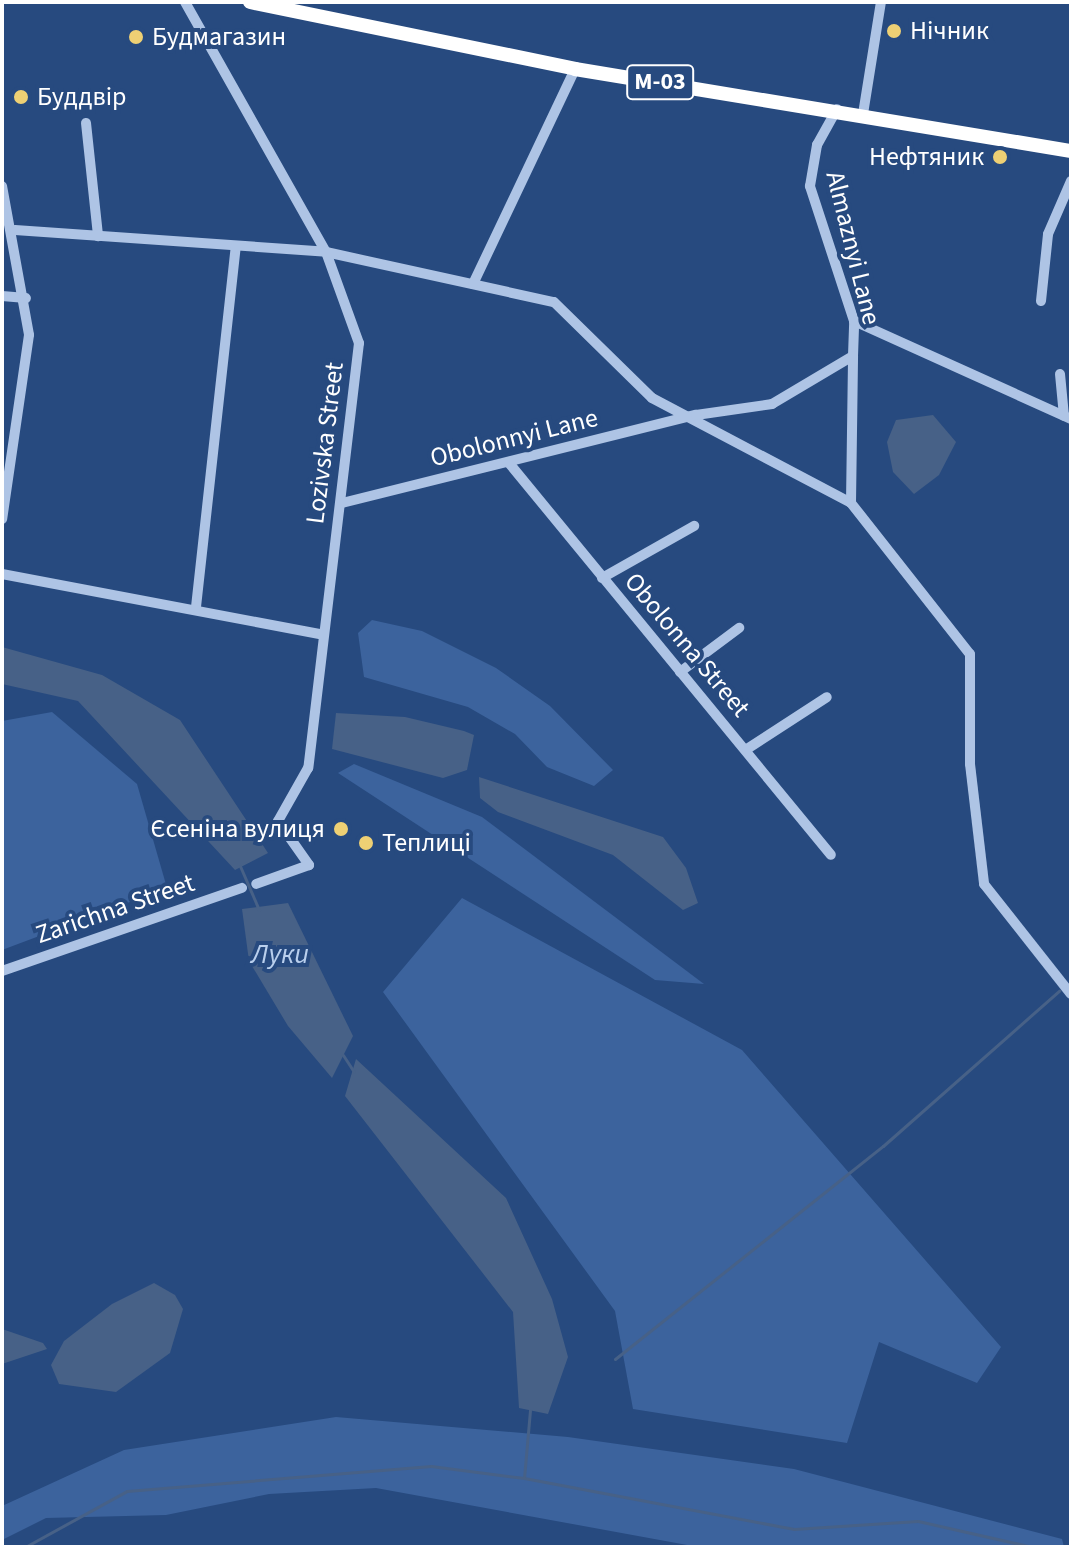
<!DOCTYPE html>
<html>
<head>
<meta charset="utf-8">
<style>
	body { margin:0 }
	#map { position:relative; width:1073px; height:1549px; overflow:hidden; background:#274a7f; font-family:"Source Sans 3",sans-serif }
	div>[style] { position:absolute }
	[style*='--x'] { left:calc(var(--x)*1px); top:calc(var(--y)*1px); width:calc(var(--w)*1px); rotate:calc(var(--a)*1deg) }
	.green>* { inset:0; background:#3c639d }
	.water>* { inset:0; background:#476187 }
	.stream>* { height:3px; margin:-1.5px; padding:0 1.5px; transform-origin:1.5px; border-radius:1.5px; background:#476187 }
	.minor>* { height:10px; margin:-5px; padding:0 5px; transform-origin:5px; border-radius:5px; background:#aec4e5 }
	.highway>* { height:14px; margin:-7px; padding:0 7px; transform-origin:7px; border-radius:7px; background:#fff }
	.dots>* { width:22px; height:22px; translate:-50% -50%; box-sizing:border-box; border:4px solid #274a7f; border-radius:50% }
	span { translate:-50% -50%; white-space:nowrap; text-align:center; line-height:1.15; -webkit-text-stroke:8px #274a7f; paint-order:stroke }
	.shield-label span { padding:2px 6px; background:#274a7f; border:2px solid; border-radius:6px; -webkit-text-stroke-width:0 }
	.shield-label { font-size:24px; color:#fff; font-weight:700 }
	.poi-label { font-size:26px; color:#fff }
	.left { translate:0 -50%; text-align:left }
	.right { translate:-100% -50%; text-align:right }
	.street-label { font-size:26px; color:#fff }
	.water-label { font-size:28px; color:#b9cfed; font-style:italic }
	.frame { position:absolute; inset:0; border:4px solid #fff; pointer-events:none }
</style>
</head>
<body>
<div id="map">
	<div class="green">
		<div style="clip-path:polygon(372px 620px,422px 631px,496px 668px,550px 706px,613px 770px,594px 786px,547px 767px,515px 734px,468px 707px,364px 677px,358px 633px)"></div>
		<div style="clip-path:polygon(52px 712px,137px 784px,167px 888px,2px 950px,2px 721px)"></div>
		<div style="clip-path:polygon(354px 764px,482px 817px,704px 984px,655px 980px,338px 773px)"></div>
		<div style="clip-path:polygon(462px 898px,742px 1050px,1001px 1347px,977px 1383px,879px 1342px,847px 1443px,633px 1409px,615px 1311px,383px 992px)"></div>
		<div style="clip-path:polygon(336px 1417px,568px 1437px,794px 1469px,1062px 1539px,1064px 1547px,698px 1547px,376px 1488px,269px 1494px,166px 1515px,46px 1518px,2px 1540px,2px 1506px,124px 1450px)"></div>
	</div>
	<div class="water">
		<div style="clip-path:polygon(933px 415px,956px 442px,939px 475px,914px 494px,893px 472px,887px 442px,896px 420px)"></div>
		<div style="clip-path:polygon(2px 647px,102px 675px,180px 720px,268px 853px,235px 870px,78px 701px,2px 684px)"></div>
		<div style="clip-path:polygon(336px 713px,405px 717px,464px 731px,474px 735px,467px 770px,443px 778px,332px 749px)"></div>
		<div style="clip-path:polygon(479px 777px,663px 837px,686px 868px,698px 903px,683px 910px,613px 855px,498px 812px,480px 798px)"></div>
		<div style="clip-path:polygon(288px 903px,353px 1036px,332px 1078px,288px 1026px,249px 961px,242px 909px)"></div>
		<div style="clip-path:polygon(356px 1059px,506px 1198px,552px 1299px,568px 1357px,548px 1414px,519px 1408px,513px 1312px,345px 1096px)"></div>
		<div style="clip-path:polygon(154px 1283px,175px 1295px,183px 1309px,170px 1353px,116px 1392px,59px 1384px,51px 1365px,64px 1341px,112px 1304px)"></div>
		<div style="clip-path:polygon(2px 1329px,43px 1343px,47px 1349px,2px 1364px)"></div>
	</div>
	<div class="stream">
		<div style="--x:240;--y:866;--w:48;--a:66.6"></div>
		<div style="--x:343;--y:1055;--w:20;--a:57"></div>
		<div style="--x:615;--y:1359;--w:342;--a:-38.5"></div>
		<div style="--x:883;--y:1146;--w:235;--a:-41.4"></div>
		<div style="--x:530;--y:1410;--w:68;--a:95"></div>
		<div style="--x:524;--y:1478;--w:275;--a:10.7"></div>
		<div style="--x:794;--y:1529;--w:124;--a:-3.7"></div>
		<div style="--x:918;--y:1521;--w:117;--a:12.8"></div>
		<div style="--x:25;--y:1547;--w:116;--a:-28.8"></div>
		<div style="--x:127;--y:1491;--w:305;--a:-4.7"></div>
		<div style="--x:431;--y:1466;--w:94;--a:7.4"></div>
	</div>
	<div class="minor">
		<div style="--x:185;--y:2;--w:287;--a:60.6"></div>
		<div style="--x:326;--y:252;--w:97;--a:70.1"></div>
		<div style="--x:359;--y:343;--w:428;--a:96.8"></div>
		<div style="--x:308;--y:768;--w:61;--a:119.5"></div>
		<div style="--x:278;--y:821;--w:54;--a:54.8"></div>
		<div style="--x:309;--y:865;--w:56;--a:160.3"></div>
		<div style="--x:863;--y:114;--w:113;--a:-80.9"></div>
		<div style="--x:86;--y:123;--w:114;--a:83.9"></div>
		<div style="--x:2;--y:186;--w:151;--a:79.7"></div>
		<div style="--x:29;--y:335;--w:186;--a:98.3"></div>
		<div style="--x:15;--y:230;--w:312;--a:4"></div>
		<div style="--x:326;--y:252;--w:233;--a:12.4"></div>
		<div style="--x:554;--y:302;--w:137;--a:44.4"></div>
		<div style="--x:652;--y:398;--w:225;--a:27.8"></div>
		<div style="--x:851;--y:503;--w:192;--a:51.8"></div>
		<div style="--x:970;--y:654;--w:110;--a:90"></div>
		<div style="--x:970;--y:764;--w:121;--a:83.3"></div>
		<div style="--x:984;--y:884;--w:140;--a:51.7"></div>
		<div style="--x:473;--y:284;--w:238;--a:-64.6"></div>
		<div style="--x:2;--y:296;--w:24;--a:5"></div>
		<div style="--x:1041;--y:301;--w:67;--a:-84"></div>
		<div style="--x:1048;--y:234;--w:58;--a:-66.5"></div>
		<div style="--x:854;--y:321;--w:238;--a:24.3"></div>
		<div style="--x:1060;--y:374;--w:42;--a:84.6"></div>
		<div style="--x:509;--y:463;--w:507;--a:50.6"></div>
		<div style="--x:342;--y:503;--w:365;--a:-14"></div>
		<div style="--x:696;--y:415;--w:77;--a:-8.2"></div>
		<div style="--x:772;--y:404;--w:94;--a:-30.7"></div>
		<div style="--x:853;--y:356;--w:35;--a:-88"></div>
		<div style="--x:854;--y:321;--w:142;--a:-108.1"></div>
		<div style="--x:810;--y:186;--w:42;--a:-80.3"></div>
		<div style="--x:817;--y:145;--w:41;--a:-60.9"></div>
		<div style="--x:851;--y:503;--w:147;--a:-89.2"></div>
		<div style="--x:2;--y:574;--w:323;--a:10.7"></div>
		<div style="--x:602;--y:578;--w:106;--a:-29.5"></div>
		<div style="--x:196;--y:607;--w:363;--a:-83.7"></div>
		<div style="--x:680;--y:672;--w:74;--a:-36.7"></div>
		<div style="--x:747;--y:749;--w:95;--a:-33"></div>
		<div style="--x:2;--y:971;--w:254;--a:-19.1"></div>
	</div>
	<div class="highway">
		<div style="--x:250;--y:2;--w:332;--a:11.6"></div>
		<div style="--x:575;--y:69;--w:503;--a:9.39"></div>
	</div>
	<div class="dots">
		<div style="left:894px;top:31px;background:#eed074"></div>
		<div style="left:136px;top:37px;background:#eed074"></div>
		<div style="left:21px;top:97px;background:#eed074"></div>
		<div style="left:1000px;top:157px;background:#eed074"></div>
		<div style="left:341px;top:829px;background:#eed074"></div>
		<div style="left:366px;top:843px;background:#eed074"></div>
	</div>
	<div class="shield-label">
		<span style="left:660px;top:82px">М-03</span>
	</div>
	<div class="poi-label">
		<span class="left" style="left:910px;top:31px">Нічник</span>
		<span class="left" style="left:152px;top:37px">Будмагазин</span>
		<span class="left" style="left:37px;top:97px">Буддвір</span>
		<span class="right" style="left:984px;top:157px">Нефтяник</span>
		<span class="right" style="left:325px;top:829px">Єсеніна вулиця</span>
		<span class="left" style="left:382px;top:843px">Теплиці</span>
	</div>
	<div class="street-label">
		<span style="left:853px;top:248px;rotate:76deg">Almaznyi Lane</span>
		<span style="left:514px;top:438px;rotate:-14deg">Obolonnyi Lane</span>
		<span style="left:325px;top:443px;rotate:-83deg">Lozivska Street</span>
		<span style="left:687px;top:645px;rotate:50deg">Obolonna Street</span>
		<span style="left:115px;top:909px;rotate:-19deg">Zarichna Street</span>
	</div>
	<div class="water-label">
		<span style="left:280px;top:954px">Луки</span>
	</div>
	<div class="frame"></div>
</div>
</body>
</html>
